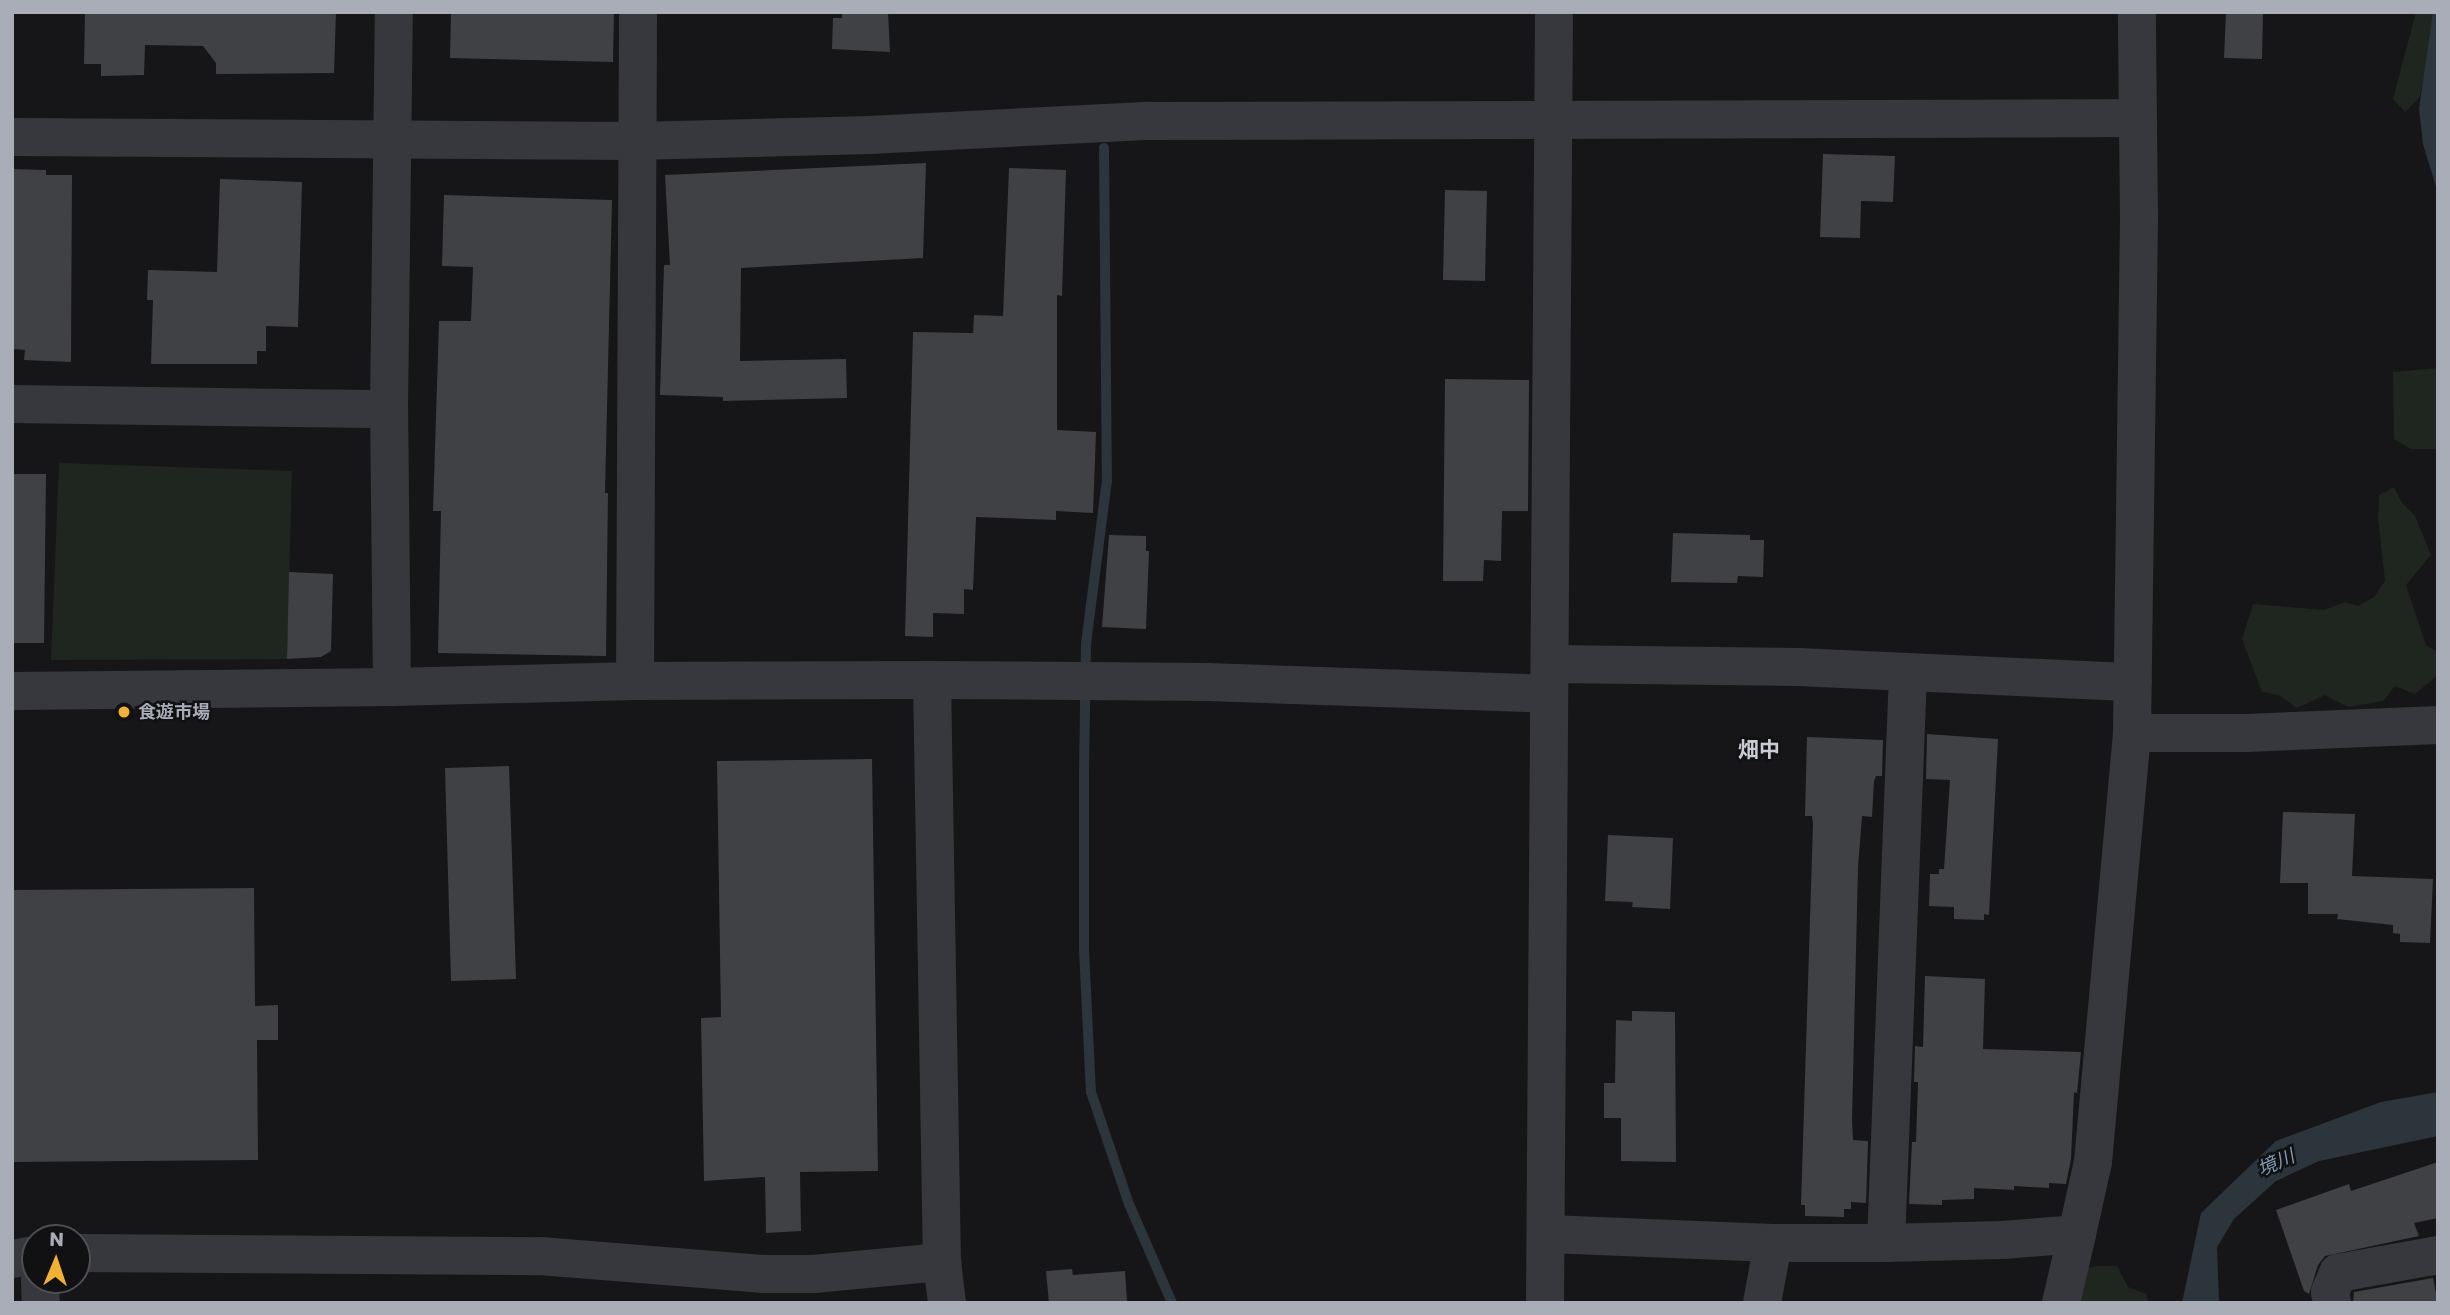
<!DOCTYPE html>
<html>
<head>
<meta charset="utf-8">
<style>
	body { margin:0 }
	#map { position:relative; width:2450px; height:1315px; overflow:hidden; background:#161618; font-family:Poppins,"Noto Sans JP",sans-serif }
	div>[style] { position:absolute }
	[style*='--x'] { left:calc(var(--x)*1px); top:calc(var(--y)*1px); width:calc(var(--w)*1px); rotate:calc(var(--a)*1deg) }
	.green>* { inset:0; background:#1e261f }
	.water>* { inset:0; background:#2c353c }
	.stream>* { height:10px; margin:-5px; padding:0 5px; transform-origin:5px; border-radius:5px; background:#2c353c }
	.building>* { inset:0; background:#404145 }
	.minor>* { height:38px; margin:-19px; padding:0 19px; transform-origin:19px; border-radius:19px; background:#37383d }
	.dots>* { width:19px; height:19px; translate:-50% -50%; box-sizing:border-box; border:4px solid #111113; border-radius:50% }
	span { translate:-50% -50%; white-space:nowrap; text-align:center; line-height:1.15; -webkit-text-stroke:5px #111113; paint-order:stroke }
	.poi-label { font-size:18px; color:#a8adb8; font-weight:700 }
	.left { translate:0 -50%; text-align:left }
	.water-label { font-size:19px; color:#7f9bb3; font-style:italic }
	.quarter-label { font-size:21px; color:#c9ccd4; font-weight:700 }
	.frame { position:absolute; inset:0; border:14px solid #a8adb8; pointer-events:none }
	.north { position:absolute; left:21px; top:1224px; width:70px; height:70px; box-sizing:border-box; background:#111113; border:2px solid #4d4f55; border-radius:50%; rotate:2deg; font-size:19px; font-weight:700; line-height:28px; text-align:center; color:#a8adb8 }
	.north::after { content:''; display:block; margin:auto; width:24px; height:32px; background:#f2b134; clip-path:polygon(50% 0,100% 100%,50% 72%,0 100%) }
</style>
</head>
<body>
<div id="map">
	<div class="green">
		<div style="clip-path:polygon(2416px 12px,2437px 12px,2420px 97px,2405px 112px,2393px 99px)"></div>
		<div style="clip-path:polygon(2438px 368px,2438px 465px,2436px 465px,2436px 449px,2411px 449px,2394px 439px,2393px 372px)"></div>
		<div style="clip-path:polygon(59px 463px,292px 471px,287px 659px,51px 660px)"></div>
		<div style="clip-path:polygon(2394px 487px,2402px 503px,2415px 516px,2431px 555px,2406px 585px,2426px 645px,2438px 652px,2438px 675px,2415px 694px,2395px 686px,2383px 701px,2348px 707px,2325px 695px,2297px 708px,2279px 695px,2262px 692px,2242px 639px,2253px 604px,2324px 610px,2345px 602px,2358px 606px,2374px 597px,2385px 581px,2378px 518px,2379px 495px)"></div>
		<div style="clip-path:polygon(2098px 1266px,2117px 1266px,2128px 1287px,2146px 1294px,2149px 1303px,2074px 1303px,2087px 1268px)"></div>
	</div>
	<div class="water">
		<div style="clip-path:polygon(2433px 12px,2438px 12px,2438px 193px,2423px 144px,2419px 109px)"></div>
		<div style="clip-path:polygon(2438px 1092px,2438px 1136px,2319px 1161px,2276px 1181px,2234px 1219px,2217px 1247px,2219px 1303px,2182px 1303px,2201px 1213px,2276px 1141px,2381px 1102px)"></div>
	</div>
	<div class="stream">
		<div style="--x:1104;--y:148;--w:332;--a:89.5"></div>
		<div style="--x:1107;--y:480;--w:165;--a:97.3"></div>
		<div style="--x:1086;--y:644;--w:125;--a:90.9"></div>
		<div style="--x:1084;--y:769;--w:181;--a:90"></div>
		<div style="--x:1084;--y:950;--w:142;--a:87.2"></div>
		<div style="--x:1091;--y:1092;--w:118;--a:71.3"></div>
		<div style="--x:1129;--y:1204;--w:108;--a:66.5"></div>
	</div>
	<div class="building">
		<div style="clip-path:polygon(85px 12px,336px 12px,334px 73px,216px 74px,216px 63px,203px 46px,145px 45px,144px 75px,101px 76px,101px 64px,84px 64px)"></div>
		<div style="clip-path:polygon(451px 12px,614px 12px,613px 62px,450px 58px)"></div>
		<div style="clip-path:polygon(842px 12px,888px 12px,890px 52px,832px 49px,833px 18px,842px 18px)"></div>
		<div style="clip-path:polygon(2226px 12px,2263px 12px,2262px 59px,2224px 58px)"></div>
		<div style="clip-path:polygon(1823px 154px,1895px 156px,1893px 202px,1861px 201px,1860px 238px,1820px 237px)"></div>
		<div style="clip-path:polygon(926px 163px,923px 258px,741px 268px,740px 361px,846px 359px,847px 398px,723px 401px,723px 397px,660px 395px,664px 265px,670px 265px,665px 175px)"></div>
		<div style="clip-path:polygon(1009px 168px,1066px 170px,1062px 296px,1057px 295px,1057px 430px,1096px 432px,1093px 513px,1056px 511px,1056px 520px,976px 517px,973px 590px,964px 589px,964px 614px,933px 613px,933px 637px,905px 636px,913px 332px,973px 333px,974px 315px,1003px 316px)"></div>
		<div style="clip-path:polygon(12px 169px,46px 170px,46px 175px,72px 175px,71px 362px,24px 360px,25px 350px,12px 349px)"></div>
		<div style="clip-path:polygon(220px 179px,302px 182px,298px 327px,266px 326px,266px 351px,257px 351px,257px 364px,151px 364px,153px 300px,147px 300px,148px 270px,217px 272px)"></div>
		<div style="clip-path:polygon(1445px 190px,1487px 191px,1485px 281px,1443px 280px)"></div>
		<div style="clip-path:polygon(444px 195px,612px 200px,605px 493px,608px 493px,606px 656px,438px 653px,441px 511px,433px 511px,439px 321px,471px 321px,473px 267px,442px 266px)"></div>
		<div style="clip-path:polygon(1445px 379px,1529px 380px,1528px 511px,1502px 511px,1501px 561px,1484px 560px,1483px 581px,1443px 581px)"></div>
		<div style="clip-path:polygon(12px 474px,46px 474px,44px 643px,12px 643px)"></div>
		<div style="clip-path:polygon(1673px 533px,1750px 535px,1750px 540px,1764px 540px,1763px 577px,1738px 576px,1737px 583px,1671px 582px)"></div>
		<div style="clip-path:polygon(1109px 535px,1146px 536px,1146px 551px,1149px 551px,1146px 629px,1102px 627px)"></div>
		<div style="clip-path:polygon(289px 572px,333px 574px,331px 651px,321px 657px,287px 659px)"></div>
		<div style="clip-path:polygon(1927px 734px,1998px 739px,1989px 915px,1984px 914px,1984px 920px,1954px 919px,1954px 907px,1929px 906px,1930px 874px,1939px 874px,1939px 869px,1944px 869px,1950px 780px,1926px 779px)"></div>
		<div style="clip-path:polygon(1807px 737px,1883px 740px,1882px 776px,1876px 776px,1874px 781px,1872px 817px,1862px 816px,1858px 867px,1852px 1120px,1853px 1140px,1868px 1141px,1866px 1203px,1851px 1202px,1851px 1209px,1844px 1209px,1844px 1217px,1805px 1216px,1805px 1205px,1801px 1205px,1813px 824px,1812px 816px,1805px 816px)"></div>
		<div style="clip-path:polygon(872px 759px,878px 1171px,800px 1172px,801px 1231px,766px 1233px,765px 1177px,704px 1181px,701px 1018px,721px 1017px,717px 761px)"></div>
		<div style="clip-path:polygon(509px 766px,516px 979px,451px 981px,445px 768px)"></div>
		<div style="clip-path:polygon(2283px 812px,2355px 814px,2352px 876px,2433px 879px,2430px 943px,2400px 942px,2400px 934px,2393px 933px,2393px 925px,2337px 919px,2338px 914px,2308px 914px,2308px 883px,2280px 883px)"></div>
		<div style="clip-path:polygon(1608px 835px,1673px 838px,1670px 909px,1632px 907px,1633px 902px,1605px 901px)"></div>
		<div style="clip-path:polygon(254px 888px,255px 1006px,278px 1005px,278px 1040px,257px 1040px,258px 1160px,12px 1162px,12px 890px)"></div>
		<div style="clip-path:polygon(1925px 976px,1985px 979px,1983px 1049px,2081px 1052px,2077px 1093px,2074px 1092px,2071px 1159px,2066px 1184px,2049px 1183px,2049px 1188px,2014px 1186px,2014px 1190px,1974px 1188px,1974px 1199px,1942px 1200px,1942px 1205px,1909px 1204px,1912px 1142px,1916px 1142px,1918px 1082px,1914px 1082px,1915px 1046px,1923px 1047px)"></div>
		<div style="clip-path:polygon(1632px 1011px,1675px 1012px,1676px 1162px,1621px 1161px,1621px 1118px,1604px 1118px,1604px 1083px,1615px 1083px,1616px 1020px,1632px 1021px)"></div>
		<div style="clip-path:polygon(2438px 1162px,2438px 1218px,2414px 1223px,2419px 1236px,2325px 1256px,2318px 1265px,2309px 1294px,2304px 1291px,2276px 1210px,2349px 1184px,2351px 1191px)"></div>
		<div style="clip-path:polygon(1072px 1269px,1073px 1275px,1125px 1271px,1127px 1301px,1049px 1303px,1046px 1271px)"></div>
		<div style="clip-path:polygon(2433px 1278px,2438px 1303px,2353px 1303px,2354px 1292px)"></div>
	</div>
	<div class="minor">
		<div style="--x:12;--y:137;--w:624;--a:0.37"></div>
		<div style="--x:636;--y:141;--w:233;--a:-1.5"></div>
		<div style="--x:869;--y:135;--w:281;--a:-2.9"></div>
		<div style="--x:1150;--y:121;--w:986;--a:-0.17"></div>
		<div style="--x:12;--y:404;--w:377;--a:0.8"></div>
		<div style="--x:1550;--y:664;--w:248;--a:0.7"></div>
		<div style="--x:1798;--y:667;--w:335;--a:2.6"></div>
		<div style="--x:932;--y:680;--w:582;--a:89.02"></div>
		<div style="--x:942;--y:1262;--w:41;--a:83"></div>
		<div style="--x:635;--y:681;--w:669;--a:-89.74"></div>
		<div style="--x:392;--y:687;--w:278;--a:-90.6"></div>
		<div style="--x:389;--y:409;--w:397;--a:-89.3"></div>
		<div style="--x:12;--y:691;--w:380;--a:-0.6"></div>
		<div style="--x:392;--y:687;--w:243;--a:-1.4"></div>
		<div style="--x:635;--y:681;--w:297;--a:-0.2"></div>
		<div style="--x:932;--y:680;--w:276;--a:0.4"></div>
		<div style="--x:1208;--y:682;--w:340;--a:2"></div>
		<div style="--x:2132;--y:733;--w:114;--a:0"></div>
		<div style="--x:2246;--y:733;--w:192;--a:-2.4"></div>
		<div style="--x:1548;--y:1234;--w:225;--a:2.3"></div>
		<div style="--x:1773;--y:1243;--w:113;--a:0"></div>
		<div style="--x:1886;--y:1243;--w:117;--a:-1.5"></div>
		<div style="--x:2003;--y:1240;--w:74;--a:-4.6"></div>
		<div style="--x:2077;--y:1234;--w:74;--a:-77.5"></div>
		<div style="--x:2093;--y:1162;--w:431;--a:-84.8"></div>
		<div style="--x:2132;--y:733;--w:514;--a:-89.22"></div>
		<div style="--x:2139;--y:219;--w:207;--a:-90.6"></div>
		<div style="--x:1886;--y:1243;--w:571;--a:-87.79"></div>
		<div style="--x:77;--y:1253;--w:463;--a:0.4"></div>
		<div style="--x:540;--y:1256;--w:223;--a:4.6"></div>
		<div style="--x:762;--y:1274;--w:52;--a:0"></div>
		<div style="--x:814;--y:1274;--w:129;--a:-5.4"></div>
		<div style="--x:12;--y:1259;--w:23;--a:-10"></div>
		<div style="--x:40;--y:1280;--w:23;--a:88"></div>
		<div style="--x:1545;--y:1303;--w:1291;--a:-89.6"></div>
		<div style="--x:1762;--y:1303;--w:61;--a:-79.6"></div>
		<div style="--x:2061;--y:1303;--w:71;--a:-76.9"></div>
		<div style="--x:2332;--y:1303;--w:11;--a:-100"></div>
		<div style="--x:2330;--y:1292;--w:21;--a:-67"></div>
		<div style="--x:2338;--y:1273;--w:102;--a:-10.2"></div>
	</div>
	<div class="dots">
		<div style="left:124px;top:712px;background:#f2b134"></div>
	</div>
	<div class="poi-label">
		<span class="left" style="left:138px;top:712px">食遊市場</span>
	</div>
	<div class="water-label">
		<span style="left:2276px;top:1163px;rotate:-24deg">境川</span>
	</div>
	<div class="quarter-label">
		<span style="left:1759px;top:750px">畑中</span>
	</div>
	<div class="frame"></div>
	<div class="north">N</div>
</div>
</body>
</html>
